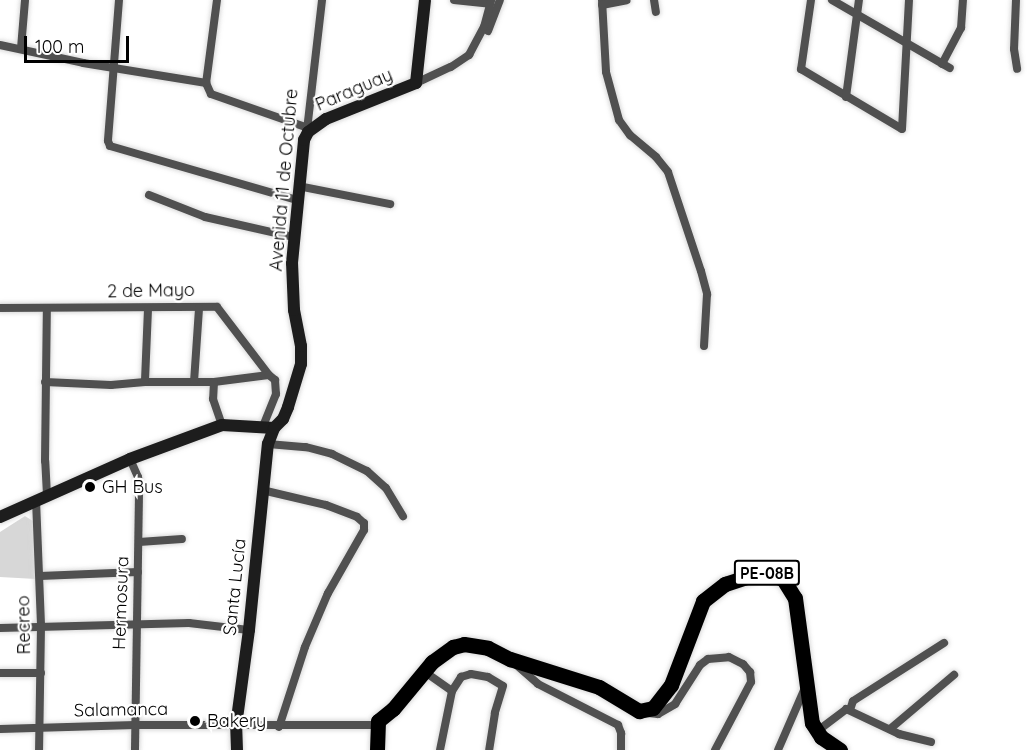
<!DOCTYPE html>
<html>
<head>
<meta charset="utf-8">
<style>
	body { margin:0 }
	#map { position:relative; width:1028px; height:750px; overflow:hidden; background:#fff; font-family:Quicksand,sans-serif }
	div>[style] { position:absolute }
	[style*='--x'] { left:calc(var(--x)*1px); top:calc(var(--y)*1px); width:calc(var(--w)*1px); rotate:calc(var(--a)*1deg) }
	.green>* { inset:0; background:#d7d7d7 }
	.roads { filter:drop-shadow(0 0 2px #dbdbdb) drop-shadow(0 0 2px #dbdbdb) }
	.street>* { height:8px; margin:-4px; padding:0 4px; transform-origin:4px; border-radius:4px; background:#505050 }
	.secondary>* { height:12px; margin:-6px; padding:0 6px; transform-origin:6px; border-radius:6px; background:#1d1d1d }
	.highway>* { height:15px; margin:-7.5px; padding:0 7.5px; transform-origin:7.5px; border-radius:7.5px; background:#000 }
	.dots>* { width:16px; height:16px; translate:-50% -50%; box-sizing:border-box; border:3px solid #fff; border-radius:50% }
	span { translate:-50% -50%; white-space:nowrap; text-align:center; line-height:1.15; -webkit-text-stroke:4.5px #fff; paint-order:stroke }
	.shield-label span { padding:2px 4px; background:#fff; border:2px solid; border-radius:4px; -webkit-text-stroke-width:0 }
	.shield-label { font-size:16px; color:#000; font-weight:700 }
	.street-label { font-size:18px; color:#000 }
	.poi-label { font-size:18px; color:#000 }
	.left { translate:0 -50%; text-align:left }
	.scale { position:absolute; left:24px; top:36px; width:105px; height:27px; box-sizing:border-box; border:3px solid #000; border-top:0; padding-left:8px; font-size:18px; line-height:21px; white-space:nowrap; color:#000; -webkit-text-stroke:4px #fff; paint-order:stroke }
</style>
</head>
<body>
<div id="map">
	<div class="green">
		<div style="clip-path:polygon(25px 516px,39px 525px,36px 579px,0 577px,0 532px)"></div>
	</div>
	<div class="roads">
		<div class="street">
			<div style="--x:119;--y:0;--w:141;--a:94.5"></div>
			<div style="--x:108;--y:141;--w:5;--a:68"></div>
			<div style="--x:110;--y:146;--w:195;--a:16.1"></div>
			<div style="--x:217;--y:0;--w:84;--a:97.5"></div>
			<div style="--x:206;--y:83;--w:12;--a:66"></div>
			<div style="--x:211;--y:94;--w:100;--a:19.3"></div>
			<div style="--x:454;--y:0;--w:36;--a:6"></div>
			<div style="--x:602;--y:0;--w:72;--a:86.8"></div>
			<div style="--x:606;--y:72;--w:50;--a:74.8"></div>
			<div style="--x:619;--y:120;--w:19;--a:54"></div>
			<div style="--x:630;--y:135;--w:34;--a:40"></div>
			<div style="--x:656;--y:157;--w:19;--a:51"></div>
			<div style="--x:668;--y:172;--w:104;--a:71.6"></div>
			<div style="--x:701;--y:271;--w:24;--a:75"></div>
			<div style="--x:707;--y:294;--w:52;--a:93.3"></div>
			<div style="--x:654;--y:0;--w:12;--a:81"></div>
			<div style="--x:811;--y:0;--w:70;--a:98.2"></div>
			<div style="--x:801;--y:69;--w:117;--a:30.7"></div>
			<div style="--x:902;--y:129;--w:129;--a:-86.9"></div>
			<div style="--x:832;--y:0;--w:136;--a:30"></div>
			<div style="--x:1016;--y:0;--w:49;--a:92.3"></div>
			<div style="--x:1014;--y:49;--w:20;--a:81"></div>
			<div style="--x:602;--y:5;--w:25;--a:-11"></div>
			<div style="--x:488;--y:31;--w:33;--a:-69"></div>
			<div style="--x:0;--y:45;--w:85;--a:12.2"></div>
			<div style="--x:83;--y:63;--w:125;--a:9.2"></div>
			<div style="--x:21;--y:48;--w:48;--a:-85.2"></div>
			<div style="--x:942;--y:64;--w:41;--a:-62.2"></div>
			<div style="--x:961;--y:28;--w:28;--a:-86"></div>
			<div style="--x:416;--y:83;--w:38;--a:-25"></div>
			<div style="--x:451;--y:67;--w:22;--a:-34"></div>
			<div style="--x:469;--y:55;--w:32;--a:-62"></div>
			<div style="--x:484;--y:27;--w:28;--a:-75"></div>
			<div style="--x:846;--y:97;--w:98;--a:-82.4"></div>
			<div style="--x:307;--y:130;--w:131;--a:-83.4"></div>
			<div style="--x:298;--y:186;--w:94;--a:11.1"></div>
			<div style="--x:149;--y:195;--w:60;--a:21.4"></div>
			<div style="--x:205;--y:217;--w:90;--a:12.8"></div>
			<div style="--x:0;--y:308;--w:217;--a:-0.3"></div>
			<div style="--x:217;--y:307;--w:86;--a:52.6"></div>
			<div style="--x:148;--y:309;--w:73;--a:92.4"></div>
			<div style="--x:145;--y:382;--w:69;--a:0"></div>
			<div style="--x:214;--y:382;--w:55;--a:-7.3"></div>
			<div style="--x:269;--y:375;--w:8;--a:40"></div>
			<div style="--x:275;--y:380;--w:14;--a:86"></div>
			<div style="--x:276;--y:394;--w:35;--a:112"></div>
			<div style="--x:45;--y:382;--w:66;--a:2.6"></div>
			<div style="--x:111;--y:385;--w:34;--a:-5"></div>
			<div style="--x:194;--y:382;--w:74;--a:-86.1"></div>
			<div style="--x:214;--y:382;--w:17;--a:93"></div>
			<div style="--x:213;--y:399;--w:28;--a:71"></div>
			<div style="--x:268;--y:444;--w:38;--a:5"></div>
			<div style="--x:306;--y:447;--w:27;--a:15"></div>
			<div style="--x:332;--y:454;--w:39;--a:26"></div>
			<div style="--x:367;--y:471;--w:25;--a:42"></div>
			<div style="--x:386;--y:488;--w:33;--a:59"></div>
			<div style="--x:130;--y:459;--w:20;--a:66"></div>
			<div style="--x:138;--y:477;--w:17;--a:87"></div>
			<div style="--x:139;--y:494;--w:256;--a:90.9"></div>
			<div style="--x:262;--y:490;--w:66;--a:13.2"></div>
			<div style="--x:326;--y:505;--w:33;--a:21"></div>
			<div style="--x:357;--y:517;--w:9;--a:41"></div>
			<div style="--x:364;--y:523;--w:7;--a:90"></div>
			<div style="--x:364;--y:530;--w:73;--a:119.7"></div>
			<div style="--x:328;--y:593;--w:59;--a:113.1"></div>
			<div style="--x:305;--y:647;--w:84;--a:108"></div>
			<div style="--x:47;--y:495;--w:34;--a:-93"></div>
			<div style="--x:45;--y:461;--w:153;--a:-89.3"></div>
			<div style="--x:36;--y:500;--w:126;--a:87.7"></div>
			<div style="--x:41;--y:626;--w:124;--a:90.9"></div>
			<div style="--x:139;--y:542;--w:43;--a:-4"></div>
			<div style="--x:40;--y:576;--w:98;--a:-2.3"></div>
			<div style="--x:0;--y:628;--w:189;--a:-1.5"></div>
			<div style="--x:189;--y:623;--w:60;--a:6.7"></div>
			<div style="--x:513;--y:662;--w:33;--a:41"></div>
			<div style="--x:538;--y:684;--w:90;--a:27.1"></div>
			<div style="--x:618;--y:725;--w:9;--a:69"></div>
			<div style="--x:621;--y:733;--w:17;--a:90"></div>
			<div style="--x:425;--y:672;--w:33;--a:35"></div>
			<div style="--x:0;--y:673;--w:41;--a:0"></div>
			<div style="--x:850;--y:710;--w:9;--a:-72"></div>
			<div style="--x:853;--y:701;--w:108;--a:-32.5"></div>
			<div style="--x:648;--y:713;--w:10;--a:6"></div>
			<div style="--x:658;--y:714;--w:20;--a:-30"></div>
			<div style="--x:675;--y:704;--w:46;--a:-57.3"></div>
			<div style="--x:700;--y:665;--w:10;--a:-37"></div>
			<div style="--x:708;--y:659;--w:21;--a:-5"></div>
			<div style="--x:729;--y:657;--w:16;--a:27"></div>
			<div style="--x:743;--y:664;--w:11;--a:49"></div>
			<div style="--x:750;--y:672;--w:10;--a:84"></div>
			<div style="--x:751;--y:682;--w:77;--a:117.9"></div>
			<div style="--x:0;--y:729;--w:135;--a:-1.7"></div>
			<div style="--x:135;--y:725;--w:245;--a:0"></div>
			<div style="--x:890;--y:729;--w:84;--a:-40.2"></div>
			<div style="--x:816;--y:732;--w:38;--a:-37"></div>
			<div style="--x:846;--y:709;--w:59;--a:25.3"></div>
			<div style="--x:899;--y:734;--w:33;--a:14"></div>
			<div style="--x:440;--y:750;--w:60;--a:-78.5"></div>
			<div style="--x:452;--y:691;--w:17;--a:-57"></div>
			<div style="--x:461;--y:677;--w:10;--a:-17"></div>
			<div style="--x:471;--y:674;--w:17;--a:10"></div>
			<div style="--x:488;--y:677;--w:17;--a:31"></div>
			<div style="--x:503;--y:686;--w:28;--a:107"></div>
			<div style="--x:495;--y:713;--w:37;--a:99"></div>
			<div style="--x:778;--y:750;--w:68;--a:-66.5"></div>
		</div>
		<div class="secondary">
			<div style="--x:0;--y:517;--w:142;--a:-24"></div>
			<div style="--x:130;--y:459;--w:98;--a:-20.3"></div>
			<div style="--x:222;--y:425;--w:52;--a:3.3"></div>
			<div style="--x:237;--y:750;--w:24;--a:-92"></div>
			<div style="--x:236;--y:726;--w:97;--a:-82.3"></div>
			<div style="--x:249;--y:630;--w:187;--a:-84.2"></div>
			<div style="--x:268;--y:444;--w:17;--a:-69"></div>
			<div style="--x:274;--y:428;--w:13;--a:-45"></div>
			<div style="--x:283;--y:419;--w:13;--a:-67"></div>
			<div style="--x:288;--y:407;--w:45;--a:-73.2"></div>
			<div style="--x:301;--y:364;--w:18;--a:-90"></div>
			<div style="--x:301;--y:346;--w:37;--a:-101"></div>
			<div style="--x:294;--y:310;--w:47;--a:-92.4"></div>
			<div style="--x:292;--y:263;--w:124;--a:-84.4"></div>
			<div style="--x:304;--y:140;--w:9;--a:-63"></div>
			<div style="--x:308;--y:132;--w:22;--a:-36"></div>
			<div style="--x:326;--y:119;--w:97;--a:-21.8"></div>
			<div style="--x:416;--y:83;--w:83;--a:-83.8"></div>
		</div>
		<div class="highway">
			<div style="--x:377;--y:750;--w:29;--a:-88"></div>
			<div style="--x:378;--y:721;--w:19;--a:-39"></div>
			<div style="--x:393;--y:709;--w:61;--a:-50.3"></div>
			<div style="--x:432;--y:662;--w:26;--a:-36"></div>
			<div style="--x:453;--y:647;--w:11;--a:-15"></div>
			<div style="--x:464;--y:644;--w:24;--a:9"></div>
			<div style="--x:488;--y:648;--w:25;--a:27"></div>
			<div style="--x:510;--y:659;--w:93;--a:17.5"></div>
			<div style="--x:599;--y:687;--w:47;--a:31"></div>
			<div style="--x:639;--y:711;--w:14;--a:-12"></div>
			<div style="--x:653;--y:708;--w:29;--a:-52"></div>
			<div style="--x:671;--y:685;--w:90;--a:-69.1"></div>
			<div style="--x:703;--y:601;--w:28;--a:-38"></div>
			<div style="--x:725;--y:584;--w:39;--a:-18"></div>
			<div style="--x:762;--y:572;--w:22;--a:18"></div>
			<div style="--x:783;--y:579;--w:22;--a:58"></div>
			<div style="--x:795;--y:598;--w:126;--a:82.3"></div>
			<div style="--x:812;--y:723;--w:17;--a:57"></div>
			<div style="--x:821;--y:737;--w:23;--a:34"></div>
		</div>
	</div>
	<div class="dots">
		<div style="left:90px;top:487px;background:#000"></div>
		<div style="left:195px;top:721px;background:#000"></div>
	</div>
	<div class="shield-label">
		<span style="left:767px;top:573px">PE-08B</span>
	</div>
	<div class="street-label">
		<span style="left:354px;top:90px;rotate:-23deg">Paraguay</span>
		<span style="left:284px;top:180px;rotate:-85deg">Avenida 11 de Octubre</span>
		<span style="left:151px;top:291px;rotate:-1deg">2 de Mayo</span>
		<span style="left:235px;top:587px;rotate:-84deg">Santa Lucía</span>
		<span style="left:121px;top:603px;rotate:-88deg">Hermosura</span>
		<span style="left:24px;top:625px;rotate:-91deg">Recreo</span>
		<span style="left:121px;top:710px;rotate:-1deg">Salamanca</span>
	</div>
	<div class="poi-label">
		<span class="left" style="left:102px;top:487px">GH Bus</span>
		<span class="left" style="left:207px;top:721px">Bakery</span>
	</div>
	<div class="scale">100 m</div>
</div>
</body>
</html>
